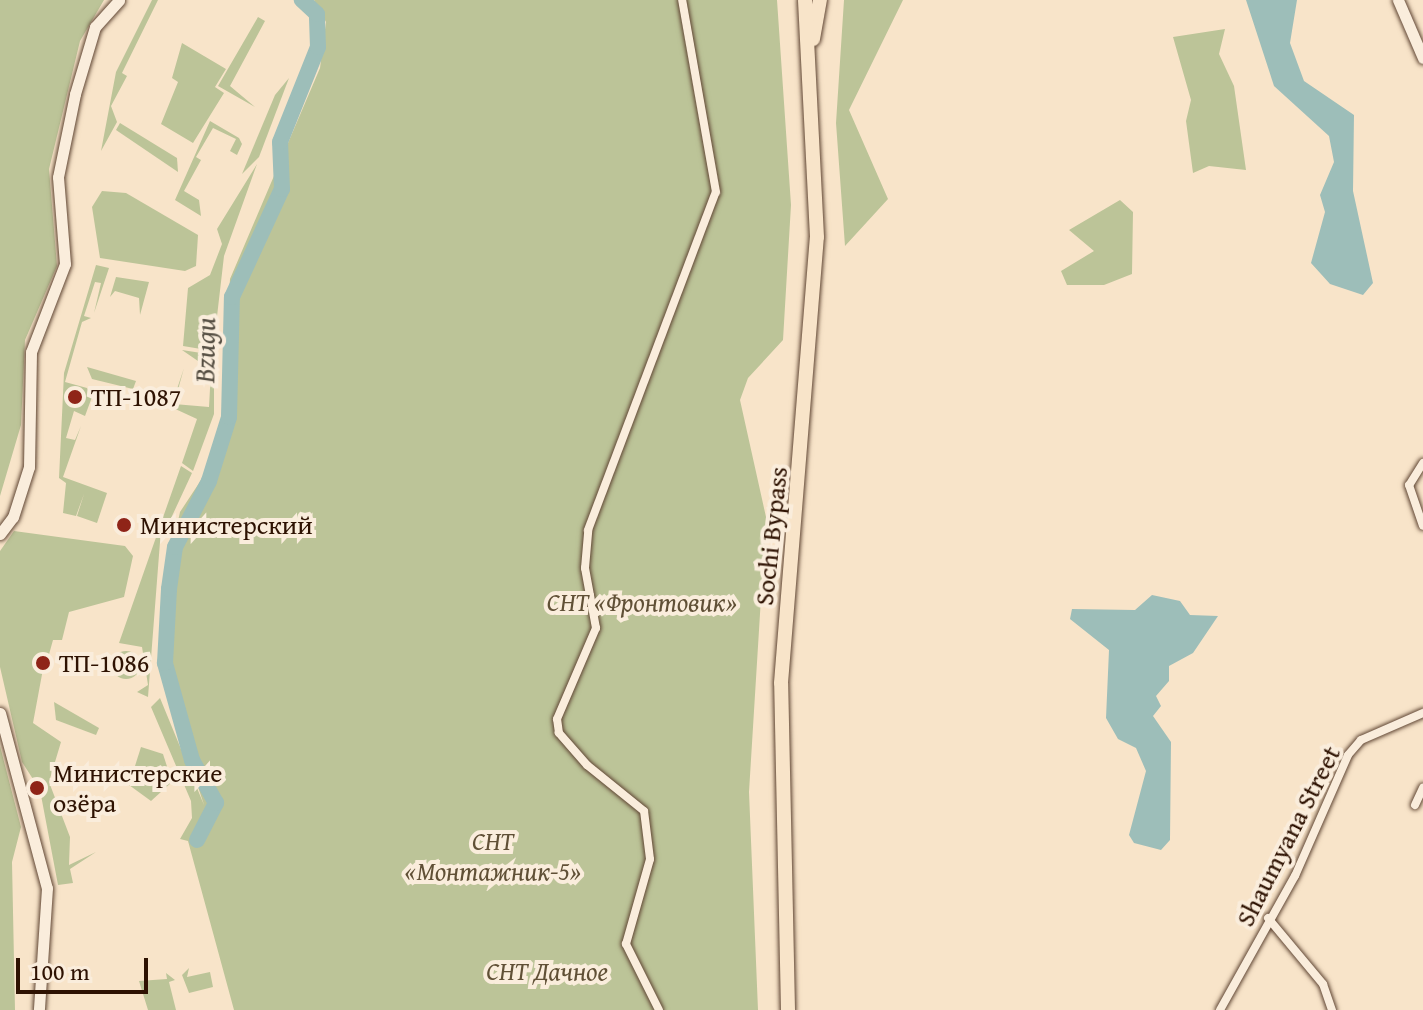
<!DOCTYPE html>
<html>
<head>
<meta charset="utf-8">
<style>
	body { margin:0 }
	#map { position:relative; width:1423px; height:1010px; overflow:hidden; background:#f8e4c9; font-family:"Gentium Book Plus",serif }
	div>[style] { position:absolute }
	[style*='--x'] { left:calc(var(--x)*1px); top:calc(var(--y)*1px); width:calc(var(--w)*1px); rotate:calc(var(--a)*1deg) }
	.green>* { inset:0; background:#bcc498 }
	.round { border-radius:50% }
	.water>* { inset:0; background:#9dbeb9 }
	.river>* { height:16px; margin:-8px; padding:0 8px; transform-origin:8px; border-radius:8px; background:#9dbeb9 }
	.roads { filter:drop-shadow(0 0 2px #604634) drop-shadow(0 0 2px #604634) }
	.street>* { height:8px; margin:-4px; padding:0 4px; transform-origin:4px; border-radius:4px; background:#faeddc }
	.secondary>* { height:11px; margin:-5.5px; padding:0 5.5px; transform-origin:5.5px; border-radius:5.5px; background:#faeddc }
	.highway>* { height:14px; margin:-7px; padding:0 7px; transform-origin:7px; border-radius:7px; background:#f8e4c9 }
	.dots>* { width:22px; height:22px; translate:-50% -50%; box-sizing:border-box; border:4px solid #faeddc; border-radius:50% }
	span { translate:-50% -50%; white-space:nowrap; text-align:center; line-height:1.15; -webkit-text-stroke:8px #faeddc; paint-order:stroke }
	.poi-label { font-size:26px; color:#2e1202 }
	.left { translate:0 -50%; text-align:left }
	.street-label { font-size:26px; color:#2e1202 }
	.park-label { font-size:26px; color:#605036; font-style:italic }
	.water-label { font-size:28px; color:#554e42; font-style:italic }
	.scale { position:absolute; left:16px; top:958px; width:132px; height:36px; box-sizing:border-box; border:4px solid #2e1202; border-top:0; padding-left:10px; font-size:24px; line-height:28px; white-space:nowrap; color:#2e1202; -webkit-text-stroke:6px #faeddc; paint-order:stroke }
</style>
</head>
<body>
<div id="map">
	<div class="green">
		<div style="clip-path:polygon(0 0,104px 0,80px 41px,49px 169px,57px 266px,25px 340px,21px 425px,0 496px)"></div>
		<div style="clip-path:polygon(152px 0,158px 0,122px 73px,127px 76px,111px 106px,117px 122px,101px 151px,116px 72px)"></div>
		<div style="clip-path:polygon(314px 0,777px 0,791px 205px,783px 340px,748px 378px,740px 400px,766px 517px,749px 792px,758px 1010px,234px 1010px,188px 841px,180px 839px,192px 818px,191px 801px,151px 707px,160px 698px,204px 805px,162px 677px,162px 592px,180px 512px,205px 474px,221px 424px,230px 279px,320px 68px,326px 22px)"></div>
		<div style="clip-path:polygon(844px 0,903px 0,849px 110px,888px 199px,845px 246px,836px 123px)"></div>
		<div style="clip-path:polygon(258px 17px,265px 21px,230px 86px,255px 107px,218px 86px)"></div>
		<div style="clip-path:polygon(1225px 29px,1219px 54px,1234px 86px,1246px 170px,1209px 166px,1193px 173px,1186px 121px,1191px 100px,1173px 37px)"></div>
		<div style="clip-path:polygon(182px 43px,226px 69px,215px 87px,224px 93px,193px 143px,161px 124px,178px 82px,172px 78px)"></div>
		<div style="clip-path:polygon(289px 78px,259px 157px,242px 174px,275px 95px)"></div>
		<div style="clip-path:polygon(210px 121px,239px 138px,242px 144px,237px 155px,230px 151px,236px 139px,213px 128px,196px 157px,201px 160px,184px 191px,199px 200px,201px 216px,175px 200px)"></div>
		<div style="clip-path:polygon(120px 123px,177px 158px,178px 172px,116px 130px)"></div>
		<div style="clip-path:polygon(257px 164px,224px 256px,213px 351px,183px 346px,188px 288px,210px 275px,222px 244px,217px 229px)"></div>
		<div style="clip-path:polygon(102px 191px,126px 193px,198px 235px,196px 266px,185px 271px,100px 258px,92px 207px)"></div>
		<div style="clip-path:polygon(1120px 200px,1133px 212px,1132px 274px,1104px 285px,1067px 285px,1061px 271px,1094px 251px,1069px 230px)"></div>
		<div style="clip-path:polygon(96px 265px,109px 268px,94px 313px,101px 283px,95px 282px,84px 316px,91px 318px,82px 322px,65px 382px,87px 388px,92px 397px,85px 416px,74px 411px,66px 438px,75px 440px,81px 426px,63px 477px,107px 493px,97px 523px,77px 516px,84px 494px,76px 516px,63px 513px,66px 483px,59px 478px,64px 373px)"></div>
		<div style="clip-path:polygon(116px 277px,149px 282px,140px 315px,139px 298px,115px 291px,110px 297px)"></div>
		<div style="clip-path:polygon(182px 350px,214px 355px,214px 414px,193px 471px,182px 463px,197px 419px,171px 407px,184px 368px,174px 404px,209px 407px,211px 370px)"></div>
		<div style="clip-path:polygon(87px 367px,136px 381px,133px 389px,92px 379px)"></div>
		<div style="clip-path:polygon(181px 466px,192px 473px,160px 542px,148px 697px,137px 692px,148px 685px,142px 647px,119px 643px)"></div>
		<div style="clip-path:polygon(14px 531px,125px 546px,133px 556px,124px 597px,69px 612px,62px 640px,53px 640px,48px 658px,39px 656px,36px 666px,43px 669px,33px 723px,61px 742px,49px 782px,70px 837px,69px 865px,96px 852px,70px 869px,73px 883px,58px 885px,40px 790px,22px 762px,0 667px,0 551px)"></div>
		<div class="round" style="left:112px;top:651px;width:28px;height:28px"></div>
		<div style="clip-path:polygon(54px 702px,99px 728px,96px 735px,56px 720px)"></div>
		<div style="clip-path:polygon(0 746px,21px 827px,12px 862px,15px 1010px,0 1010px)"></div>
		<div style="clip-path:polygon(141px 747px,163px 754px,172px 782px,151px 801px,129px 785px)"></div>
		<div style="clip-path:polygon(189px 968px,187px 977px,210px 972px,213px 987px,189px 993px,182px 975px)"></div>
		<div style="clip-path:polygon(166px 973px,175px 980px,169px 982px,176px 1010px,148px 1010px,139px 981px,167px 979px)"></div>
	</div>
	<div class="water">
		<div style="clip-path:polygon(1246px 0,1297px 0,1290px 43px,1304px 81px,1354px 115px,1353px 191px,1373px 283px,1363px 295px,1330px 284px,1311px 263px,1325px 212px,1320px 195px,1334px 162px,1329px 136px,1274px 86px)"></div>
		<div style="clip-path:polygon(1152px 595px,1180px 601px,1190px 615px,1218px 616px,1193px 653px,1169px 666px,1169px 681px,1156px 696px,1161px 706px,1153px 716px,1171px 742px,1170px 840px,1161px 850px,1134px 843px,1129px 835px,1146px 771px,1136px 748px,1118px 739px,1106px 718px,1109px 650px,1070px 619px,1072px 609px,1135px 610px)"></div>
	</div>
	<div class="river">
		<div style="--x:197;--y:840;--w:42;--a:-62.8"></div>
		<div style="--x:216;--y:803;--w:49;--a:-119.2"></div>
		<div style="--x:192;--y:760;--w:101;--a:-105.6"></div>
		<div style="--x:165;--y:663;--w:74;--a:-86.9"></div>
		<div style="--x:169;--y:589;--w:42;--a:-81.9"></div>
		<div style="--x:175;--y:547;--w:74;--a:-62.7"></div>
		<div style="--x:209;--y:481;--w:67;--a:-72.6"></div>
		<div style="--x:229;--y:417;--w:120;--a:-88.6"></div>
		<div style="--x:232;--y:297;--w:119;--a:-65.2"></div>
		<div style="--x:282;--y:189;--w:47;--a:-92.4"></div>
		<div style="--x:280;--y:142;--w:102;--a:-68.2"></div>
		<div style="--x:318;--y:47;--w:33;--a:-92"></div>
		<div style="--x:317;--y:14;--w:21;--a:-137"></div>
	</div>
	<div class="roads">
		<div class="street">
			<div style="--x:1423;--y:463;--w:26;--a:122"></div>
			<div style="--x:1409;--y:485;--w:43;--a:71.1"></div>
			<div style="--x:1415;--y:805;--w:19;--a:-65"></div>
			<div style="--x:1268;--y:918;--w:86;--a:50.2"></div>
			<div style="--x:1323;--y:984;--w:28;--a:71"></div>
			<div style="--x:659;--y:1010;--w:74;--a:-116.6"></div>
			<div style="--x:626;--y:944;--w:88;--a:-74.2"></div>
			<div style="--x:650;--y:859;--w:48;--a:-97.1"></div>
			<div style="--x:644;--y:811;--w:73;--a:-141.1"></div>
			<div style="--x:587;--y:765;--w:43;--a:-131.2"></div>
			<div style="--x:559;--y:733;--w:14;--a:-98"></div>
			<div style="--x:557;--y:719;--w:99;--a:-66.8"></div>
			<div style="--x:596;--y:628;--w:61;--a:-100.4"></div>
			<div style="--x:585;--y:568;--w:38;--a:-85"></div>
			<div style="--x:588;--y:530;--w:361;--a:-69.3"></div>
			<div style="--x:716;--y:192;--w:195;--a:-100"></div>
			<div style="--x:1220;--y:1010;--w:154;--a:-60.8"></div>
			<div style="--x:1295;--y:876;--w:132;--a:-66.3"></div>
			<div style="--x:1348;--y:755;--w:20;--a:-49"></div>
			<div style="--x:1361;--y:740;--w:68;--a:-23.5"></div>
		</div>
		<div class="secondary">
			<div style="--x:1398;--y:0;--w:63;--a:66.7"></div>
			<div style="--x:0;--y:534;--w:21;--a:-53"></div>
			<div style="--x:13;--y:517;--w:52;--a:-72.3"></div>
			<div style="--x:29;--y:467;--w:115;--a:-89"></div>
			<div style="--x:31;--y:352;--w:94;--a:-68.9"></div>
			<div style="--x:65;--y:264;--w:87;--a:-94.6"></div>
			<div style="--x:58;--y:177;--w:85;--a:-78.4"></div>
			<div style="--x:75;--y:94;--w:70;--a:-73.4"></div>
			<div style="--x:95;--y:27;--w:36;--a:-48"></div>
			<div style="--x:0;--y:713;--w:181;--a:75"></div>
			<div style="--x:47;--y:888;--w:122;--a:93.8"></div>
		</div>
		<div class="highway">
			<div style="--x:813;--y:39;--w:40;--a:-80"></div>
			<div style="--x:788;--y:1010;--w:327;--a:-91.2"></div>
			<div style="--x:781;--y:683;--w:447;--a:-85.4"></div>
			<div style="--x:817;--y:237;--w:237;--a:-92.9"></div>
		</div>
	</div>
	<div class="dots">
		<div style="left:75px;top:397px;background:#8f2418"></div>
		<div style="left:124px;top:525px;background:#8f2418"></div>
		<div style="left:43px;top:663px;background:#8f2418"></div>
		<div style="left:37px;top:788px;background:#8f2418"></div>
	</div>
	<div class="poi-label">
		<span class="left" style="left:91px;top:397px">ТП-1087</span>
		<span class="left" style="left:140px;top:525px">Министерский</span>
		<span class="left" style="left:59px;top:663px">ТП-1086</span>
		<span class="left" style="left:53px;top:788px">Министерские<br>озёра</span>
	</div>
	<div class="street-label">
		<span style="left:771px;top:536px;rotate:-84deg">Sochi Bypass</span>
		<span style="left:1288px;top:836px;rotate:-63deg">Shaumyana Street</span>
	</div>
	<div class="park-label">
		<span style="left:642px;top:602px">СНТ «Фронтовик»</span>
		<span style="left:493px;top:856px">СНТ<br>«Монтажник-5»</span>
		<span style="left:547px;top:971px">СНТ Дачное</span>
	</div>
	<div class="water-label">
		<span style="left:205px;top:350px;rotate:-89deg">Bzugu</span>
	</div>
	<div class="scale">100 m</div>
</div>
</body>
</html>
